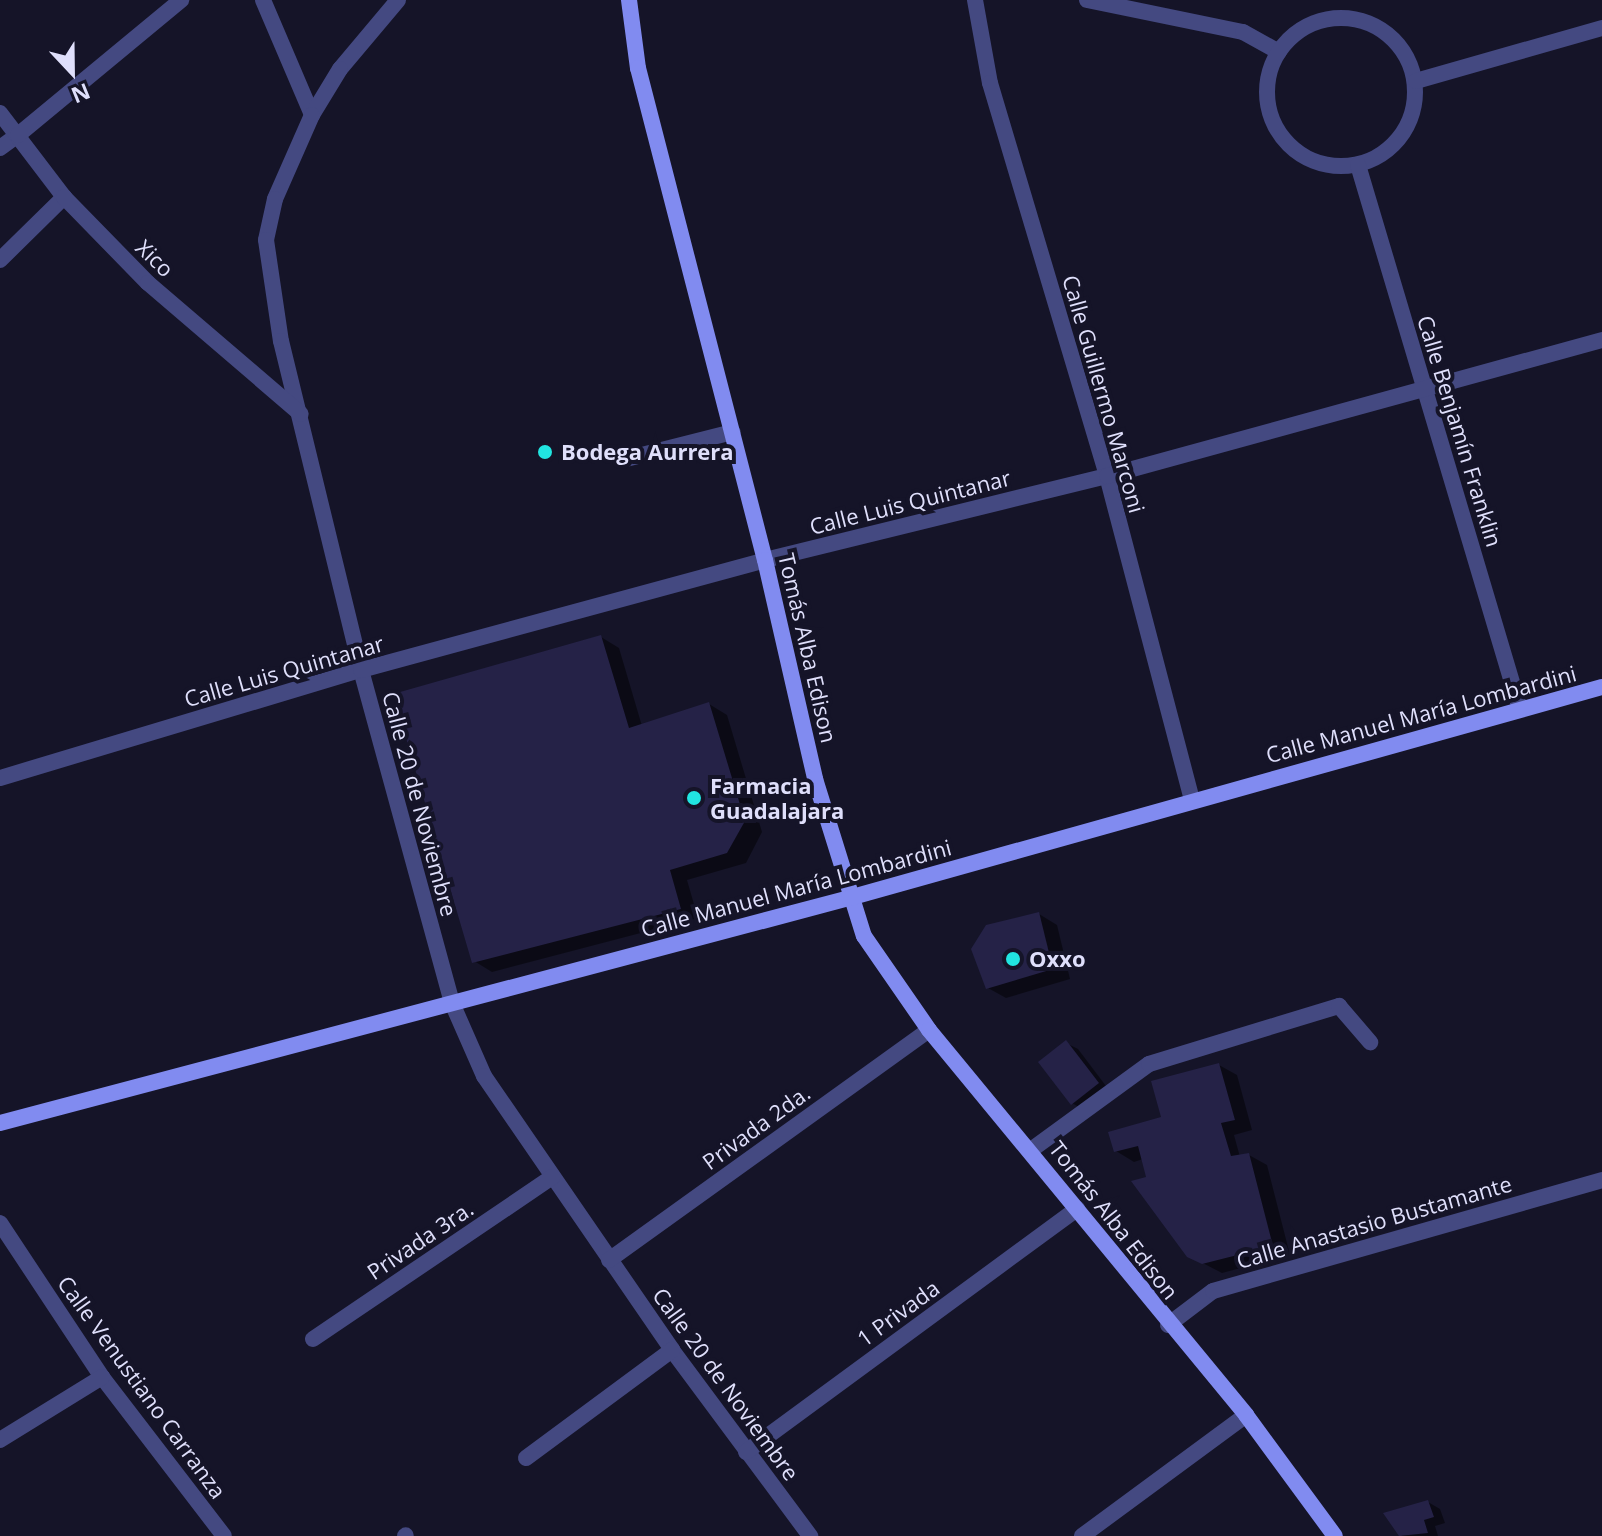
<!DOCTYPE html>
<html>
<head>
<meta charset="utf-8">
<style>
	body { margin:0 }
	#map { position:relative; width:1602px; height:1536px; overflow:hidden; background:#151428; font-family:"Open Sans",sans-serif }
	div>[style] { position:absolute }
	[style*='--x'] { left:calc(var(--x)*1px); top:calc(var(--y)*1px); width:calc(var(--w)*1px); rotate:calc(var(--a)*1deg) }
	.shadow>* { inset:0; background:#0007 }
	.building>* { inset:0; background:#252247 }
	.lane>* { height:16px; margin:-8px; padding:0 8px; transform-origin:8px; border-radius:8px; background:#444981 }
	.street>* { height:16px; margin:-8px; padding:0 8px; transform-origin:8px; border-radius:8px; background:#444981 }
	.street>.ring { margin:-8px; padding:0; box-sizing:content-box; background:none; border:16px solid #444981; border-radius:50% }
	.secondary>* { height:16px; margin:-8px; padding:0 8px; transform-origin:8px; border-radius:8px; background:#818bf0 }
	.dots>* { width:22px; height:22px; translate:-50% -50%; box-sizing:border-box; border:4px solid #151428; border-radius:50% }
	span { translate:-50% -50%; white-space:nowrap; text-align:center; line-height:1.15; -webkit-text-stroke:8px #151428; paint-order:stroke }
	.street-label { font-size:22px; color:#dfdffb }
	.poi-label { font-size:22px; color:#dfdffb; font-weight:700 }
	.left { translate:0 -50%; text-align:left }
	.north { position:absolute; left:32px; top:32px; width:80px; height:80px; -webkit-text-stroke:6px #151428; paint-order:stroke; rotate:158deg; font-size:22px; font-weight:700; line-height:32px; text-align:center; color:#dfdffb }
	.north::after { content:''; display:block; margin:auto; width:28px; height:36px; background:#dfdffb; clip-path:polygon(50% 0,100% 100%,50% 72%,0 100%) }
</style>
</head>
<body>
<div id="map">
	<div class="shadow">
		<div style="clip-path:polygon(601px 637px,619px 648px,642px 726px,709px 704px,727px 715px,762px 832px,746px 863px,687px 880px,698px 918px,492px 972px,474px 961px)"></div>
		<div style="clip-path:polygon(1039px 914px,1057px 925px,1070px 979px,1006px 998px,988px 988px)"></div>
		<div style="clip-path:polygon(1066px 1043px,1078px 1049px,1109px 1090px,1084px 1110px,1072px 1103px)"></div>
		<div style="clip-path:polygon(1219px 1065px,1237px 1075px,1252px 1130px,1234px 1135px,1240px 1157px,1249px 1155px,1267px 1165px,1290px 1255px,1222px 1273px,1189px 1256px,1143px 1159px,1134px 1162px,1116px 1151px,1163px 1119px)"></div>
		<div style="clip-path:polygon(1428px 1502px,1440px 1509px,1445px 1523px,1435px 1526px,1438px 1536px,1402px 1536px,1386px 1514px)"></div>
	</div>
	<div class="building">
		<div style="clip-path:polygon(601px 635px,629px 728px,709px 702px,745px 821px,727px 853px,670px 870px,681px 909px,472px 963px,393px 694px)"></div>
		<div style="clip-path:polygon(1039px 912px,1053px 969px,986px 989px,971px 949px,986px 925px)"></div>
		<div style="clip-path:polygon(1066px 1040px,1099px 1083px,1071px 1105px,1038px 1062px)"></div>
		<div style="clip-path:polygon(1219px 1063px,1235px 1120px,1221px 1123px,1231px 1156px,1249px 1153px,1273px 1246px,1202px 1264px,1187px 1257px,1131px 1181px,1146px 1177px,1138px 1146px,1114px 1152px,1108px 1132px,1161px 1117px,1151px 1081px)"></div>
		<div style="clip-path:polygon(1428px 1500px,1434px 1517px,1424px 1520px,1428px 1533px,1399px 1536px,1383px 1513px)"></div>
	</div>
	<div class="lane">
		<div style="--x:0;--y:148;--w:22;--a:-36"></div>
		<div style="--x:0;--y:260;--w:90;--a:-44.5"></div>
		<div style="--x:626;--y:459;--w:110;--a:-14.2"></div>
		<div style="--x:1031;--y:1150;--w:146;--a:-36.1"></div>
		<div style="--x:1149;--y:1064;--w:199;--a:-17"></div>
		<div style="--x:1339;--y:1006;--w:48;--a:49.3"></div>
	</div>
	<div class="street">
		<div style="--x:263;--y:0;--w:125;--a:66.9"></div>
		<div style="--x:398;--y:0;--w:90;--a:130"></div>
		<div style="--x:340;--y:69;--w:54;--a:121.3"></div>
		<div style="--x:312;--y:115;--w:92;--a:113.8"></div>
		<div style="--x:275;--y:199;--w:42;--a:102.4"></div>
		<div style="--x:266;--y:240;--w:102;--a:81.6"></div>
		<div style="--x:281;--y:341;--w:339;--a:76.3"></div>
		<div style="--x:361;--y:670;--w:345;--a:74.7"></div>
		<div style="--x:452;--y:1003;--w:80;--a:66.3"></div>
		<div style="--x:484;--y:1076;--w:332;--a:55.5"></div>
		<div style="--x:672;--y:1350;--w:232;--a:53.4"></div>
		<div style="--x:975;--y:0;--w:84;--a:79.8"></div>
		<div style="--x:990;--y:83;--w:410;--a:73.4"></div>
		<div style="--x:1107;--y:476;--w:335;--a:75.3"></div>
		<div style="--x:1087;--y:0;--w:159;--a:11.6"></div>
		<div style="--x:1243;--y:32;--w:41;--a:29.1"></div>
		<div class="ring" style="left:1267px;top:18px;width:132px;height:132px"></div>
		<div style="--x:1416;--y:81;--w:193;--a:-15.9"></div>
		<div style="--x:0;--y:113;--w:106;--a:52.7"></div>
		<div style="--x:64;--y:197;--w:120;--a:45.7"></div>
		<div style="--x:148;--y:283;--w:201;--a:40.6"></div>
		<div style="--x:18;--y:135;--w:212;--a:-39.6"></div>
		<div style="--x:1358;--y:165;--w:568;--a:73.42"></div>
		<div style="--x:0;--y:778;--w:377;--a:-16.7"></div>
		<div style="--x:361;--y:670;--w:419;--a:-15.2"></div>
		<div style="--x:765;--y:560;--w:352;--a:-13.8"></div>
		<div style="--x:1107;--y:476;--w:513;--a:-15.36"></div>
		<div style="--x:0;--y:1223;--w:185;--a:56.5"></div>
		<div style="--x:102;--y:1377;--w:200;--a:52.5"></div>
		<div style="--x:609;--y:1260;--w:394;--a:-35.7"></div>
		<div style="--x:1168;--y:1325;--w:56;--a:-37.1"></div>
		<div style="--x:1213;--y:1291;--w:405;--a:-15.9"></div>
		<div style="--x:313;--y:1339;--w:289;--a:-34.1"></div>
		<div style="--x:0;--y:1440;--w:120;--a:-31.7"></div>
		<div style="--x:746;--y:1452;--w:411;--a:-36.3"></div>
		<div style="--x:526;--y:1458;--w:182;--a:-36.5"></div>
		<div style="--x:405;--y:1536;--w:1;--a:-45"></div>
		<div style="--x:1082;--y:1536;--w:204;--a:-36.4"></div>
	</div>
	<div class="secondary">
		<div style="--x:629;--y:0;--w:69;--a:82.5"></div>
		<div style="--x:638;--y:68;--w:508;--a:75.53"></div>
		<div style="--x:765;--y:560;--w:225;--a:77.1"></div>
		<div style="--x:815;--y:779;--w:164;--a:72.7"></div>
		<div style="--x:864;--y:936;--w:114;--a:55.3"></div>
		<div style="--x:929;--y:1030;--w:499;--a:50.5"></div>
		<div style="--x:1246;--y:1415;--w:150;--a:53.7"></div>
		<div style="--x:0;--y:1123;--w:878;--a:-14.84"></div>
		<div style="--x:849;--y:898;--w:782;--a:-15.65"></div>
	</div>
	<div class="dots">
		<div style="left:545px;top:452px;background:#21e5e1"></div>
		<div style="left:694px;top:798px;background:#21e5e1"></div>
		<div style="left:1013px;top:959px;background:#21e5e1"></div>
	</div>
	<div class="street-label">
		<span style="left:155px;top:258px;rotate:44deg">Xico</span>
		<span style="left:1104px;top:394px;rotate:74deg">Calle Guillermo Marconi</span>
		<span style="left:1460px;top:431px;rotate:73deg">Calle Benjamín Franklin</span>
		<span style="left:910px;top:502px;rotate:-14deg">Calle Luis Quintanar</span>
		<span style="left:808px;top:648px;rotate:77deg">Tomás Alba Edison</span>
		<span style="left:284px;top:671px;rotate:-16deg">Calle Luis Quintanar</span>
		<span style="left:1421px;top:714px;rotate:-15deg">Calle Manuel María Lombardini</span>
		<span style="left:420px;top:804px;rotate:75deg">Calle 20 de Noviembre</span>
		<span style="left:796px;top:888px;rotate:-15deg">Calle Manuel María Lombardini</span>
		<span style="left:756px;top:1127px;rotate:-36deg">Privada 2da.</span>
		<span style="left:1114px;top:1220px;rotate:52deg">Tomás Alba Edison</span>
		<span style="left:1374px;top:1222px;rotate:-16deg">Calle Anastasio Bustamante</span>
		<span style="left:420px;top:1240px;rotate:-34deg">Privada 3ra.</span>
		<span style="left:898px;top:1313px;rotate:-36deg">1 Privada</span>
		<span style="left:726px;top:1384px;rotate:54deg">Calle 20 de Noviembre</span>
		<span style="left:142px;top:1387px;rotate:54deg">Calle Venustiano Carranza</span>
	</div>
	<div class="poi-label">
		<span class="left" style="left:561px;top:452px">Bodega Aurrera</span>
		<span class="left" style="left:710px;top:798px">Farmacia<br>Guadalajara</span>
		<span class="left" style="left:1029px;top:959px">Oxxo</span>
	</div>
	<div class="north">N</div>
</div>
</body>
</html>
